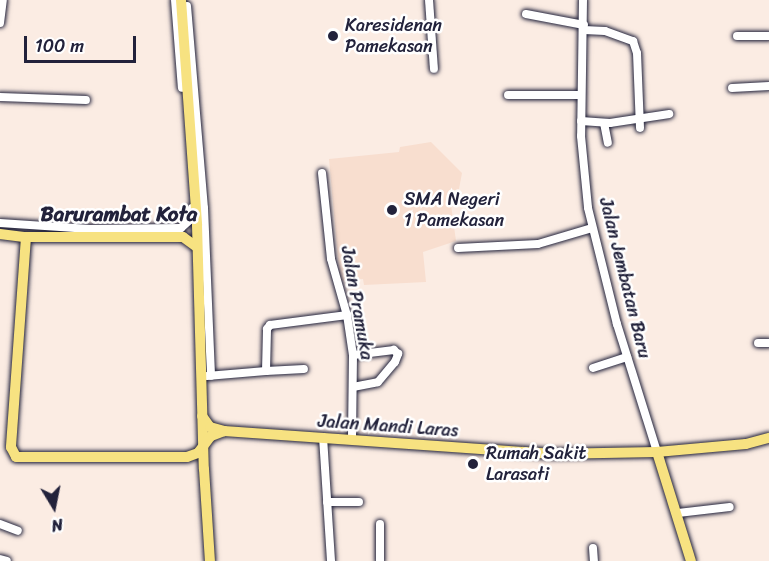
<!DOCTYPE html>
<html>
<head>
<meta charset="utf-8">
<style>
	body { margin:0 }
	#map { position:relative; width:769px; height:561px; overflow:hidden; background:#fbece3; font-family:Sriracha,sans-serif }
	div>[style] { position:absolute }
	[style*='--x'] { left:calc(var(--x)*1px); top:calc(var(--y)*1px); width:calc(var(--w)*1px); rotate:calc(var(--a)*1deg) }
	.built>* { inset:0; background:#f8decf }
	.roads { filter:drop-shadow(0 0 2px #22223b) drop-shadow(0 0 2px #22223b) }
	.minor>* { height:8px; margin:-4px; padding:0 4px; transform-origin:4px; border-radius:4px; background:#fff }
	.major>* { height:10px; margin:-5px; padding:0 5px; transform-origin:5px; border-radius:5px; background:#f7e281 }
	.dots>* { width:16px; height:16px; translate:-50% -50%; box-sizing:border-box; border:3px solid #fff; border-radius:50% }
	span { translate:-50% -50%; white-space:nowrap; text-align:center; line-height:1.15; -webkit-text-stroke:5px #fff; paint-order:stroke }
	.poi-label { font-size:18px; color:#22223b }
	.left { translate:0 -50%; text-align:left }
	.street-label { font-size:18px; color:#22223b }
	.quarter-label { font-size:21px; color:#22223b; font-weight:700 }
	.north { position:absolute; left:24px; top:477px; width:60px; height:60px; -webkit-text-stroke:4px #fff; paint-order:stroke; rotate:170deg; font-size:16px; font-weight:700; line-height:24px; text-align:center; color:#22223b }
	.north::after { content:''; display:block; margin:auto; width:21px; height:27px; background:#22223b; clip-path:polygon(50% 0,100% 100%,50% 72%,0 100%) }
	.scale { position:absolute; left:24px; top:36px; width:112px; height:27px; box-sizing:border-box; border:3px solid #22223b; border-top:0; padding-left:8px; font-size:18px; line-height:21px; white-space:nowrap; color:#22223b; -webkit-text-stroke:4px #fff; paint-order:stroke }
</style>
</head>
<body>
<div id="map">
	<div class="built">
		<div style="clip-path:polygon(431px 142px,462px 173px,459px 189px,451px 205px,456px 241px,423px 252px,426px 282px,364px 285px,363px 279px,340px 281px,329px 159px,399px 152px,400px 147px)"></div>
	</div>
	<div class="roads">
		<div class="minor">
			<div style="--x:175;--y:0;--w:88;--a:85.5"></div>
			<div style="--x:429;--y:0;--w:69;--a:85.9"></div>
			<div style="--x:583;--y:0;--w:136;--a:90.8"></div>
			<div style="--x:581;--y:136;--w:72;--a:84.4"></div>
			<div style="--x:588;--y:208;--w:120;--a:76"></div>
			<div style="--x:617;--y:324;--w:134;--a:72.6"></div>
			<div style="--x:187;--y:6;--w:203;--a:85.2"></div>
			<div style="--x:204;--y:208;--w:168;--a:87.6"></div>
			<div style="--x:526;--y:14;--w:59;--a:10.7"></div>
			<div style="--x:0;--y:23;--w:23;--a:-83"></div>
			<div style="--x:584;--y:30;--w:21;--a:3"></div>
			<div style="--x:605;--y:31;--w:30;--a:20"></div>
			<div style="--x:633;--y:41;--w:13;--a:72"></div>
			<div style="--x:637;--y:53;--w:75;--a:87.7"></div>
			<div style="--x:737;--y:36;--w:32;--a:0"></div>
			<div style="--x:732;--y:88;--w:37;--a:-3"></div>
			<div style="--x:508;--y:95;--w:73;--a:0"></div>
			<div style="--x:0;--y:97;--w:86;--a:2"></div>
			<div style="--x:581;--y:121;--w:29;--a:4"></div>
			<div style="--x:610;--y:123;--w:60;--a:-8.7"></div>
			<div style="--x:604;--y:123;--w:20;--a:79"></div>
			<div style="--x:322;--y:173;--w:86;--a:84"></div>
			<div style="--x:331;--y:259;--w:58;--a:74.1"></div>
			<div style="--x:347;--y:315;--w:40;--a:81.5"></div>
			<div style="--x:353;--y:355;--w:84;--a:90.7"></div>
			<div style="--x:0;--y:223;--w:90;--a:3.8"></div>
			<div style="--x:90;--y:229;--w:91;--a:-0.6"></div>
			<div style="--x:181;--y:228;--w:13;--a:-42"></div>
			<div style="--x:191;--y:219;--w:11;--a:-85"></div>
			<div style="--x:458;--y:248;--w:80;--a:-2.9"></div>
			<div style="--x:538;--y:244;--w:56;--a:-16.5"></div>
			<div style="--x:758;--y:343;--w:11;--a:0"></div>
			<div style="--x:593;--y:368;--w:36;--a:-18"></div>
			<div style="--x:266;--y:371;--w:38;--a:-3"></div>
			<div style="--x:207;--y:376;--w:59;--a:-4.8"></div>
			<div style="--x:266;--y:371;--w:42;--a:-88.6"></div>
			<div style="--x:267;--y:329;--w:5;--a:-53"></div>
			<div style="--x:270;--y:325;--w:78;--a:-7.4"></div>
			<div style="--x:353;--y:387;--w:25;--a:-11"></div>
			<div style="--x:378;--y:382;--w:26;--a:-50"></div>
			<div style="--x:395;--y:362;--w:9;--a:-69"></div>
			<div style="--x:398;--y:354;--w:6;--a:-135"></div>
			<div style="--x:394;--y:350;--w:41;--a:173"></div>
			<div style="--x:323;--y:437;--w:124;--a:86.3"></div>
			<div style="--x:327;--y:502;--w:32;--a:0"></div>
			<div style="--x:678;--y:513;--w:52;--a:-6.6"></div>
			<div style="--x:0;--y:524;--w:19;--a:21"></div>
			<div style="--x:593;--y:548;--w:13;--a:86"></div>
			<div style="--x:0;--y:559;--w:7;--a:16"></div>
			<div style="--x:380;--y:561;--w:37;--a:-90"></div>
		</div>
		<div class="major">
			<div style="--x:181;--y:0;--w:226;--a:85.9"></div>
			<div style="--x:197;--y:225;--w:244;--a:88.4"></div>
			<div style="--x:204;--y:469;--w:92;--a:86.3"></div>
			<div style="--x:0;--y:234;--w:26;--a:7"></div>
			<div style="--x:26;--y:237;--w:157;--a:0"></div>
			<div style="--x:183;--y:237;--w:17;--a:36"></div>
			<div style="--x:26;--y:237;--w:211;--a:94.1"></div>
			<div style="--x:11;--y:447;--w:11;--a:63"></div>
			<div style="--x:16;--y:457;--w:171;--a:0"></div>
			<div style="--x:187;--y:457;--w:12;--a:-20"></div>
			<div style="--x:198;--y:453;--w:21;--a:-53"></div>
			<div style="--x:211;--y:436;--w:14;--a:-21"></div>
			<div style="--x:202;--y:416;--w:14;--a:54"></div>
			<div style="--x:210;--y:427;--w:15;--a:16"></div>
			<div style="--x:224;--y:431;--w:327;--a:4"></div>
			<div style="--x:550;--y:454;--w:107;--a:-1.1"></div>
			<div style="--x:657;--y:452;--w:89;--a:-5.1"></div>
			<div style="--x:746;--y:444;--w:24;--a:-15"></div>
			<div style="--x:657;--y:452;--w:114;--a:72.7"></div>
		</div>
	</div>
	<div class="dots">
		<div style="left:333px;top:36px;background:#22223b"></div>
		<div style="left:392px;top:210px;background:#22223b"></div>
		<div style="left:473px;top:464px;background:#22223b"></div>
	</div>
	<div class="poi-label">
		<span class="left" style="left:345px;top:36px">Karesidenan<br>Pamekasan</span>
		<span class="left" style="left:404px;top:210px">SMA Negeri<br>1 Pamekasan</span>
		<span class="left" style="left:486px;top:464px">Rumah Sakit<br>Larasati</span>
	</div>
	<div class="street-label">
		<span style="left:625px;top:278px;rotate:76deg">Jalan Jembatan Baru</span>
		<span style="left:357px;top:303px;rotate:80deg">Jalan Pramuka</span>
		<span style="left:388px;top:426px;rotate:4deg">Jalan Mandi Laras</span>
	</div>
	<div class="quarter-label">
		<span style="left:119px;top:214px">Barurambat Kota</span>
	</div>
	<div class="north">N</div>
	<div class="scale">100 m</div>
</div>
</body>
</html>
